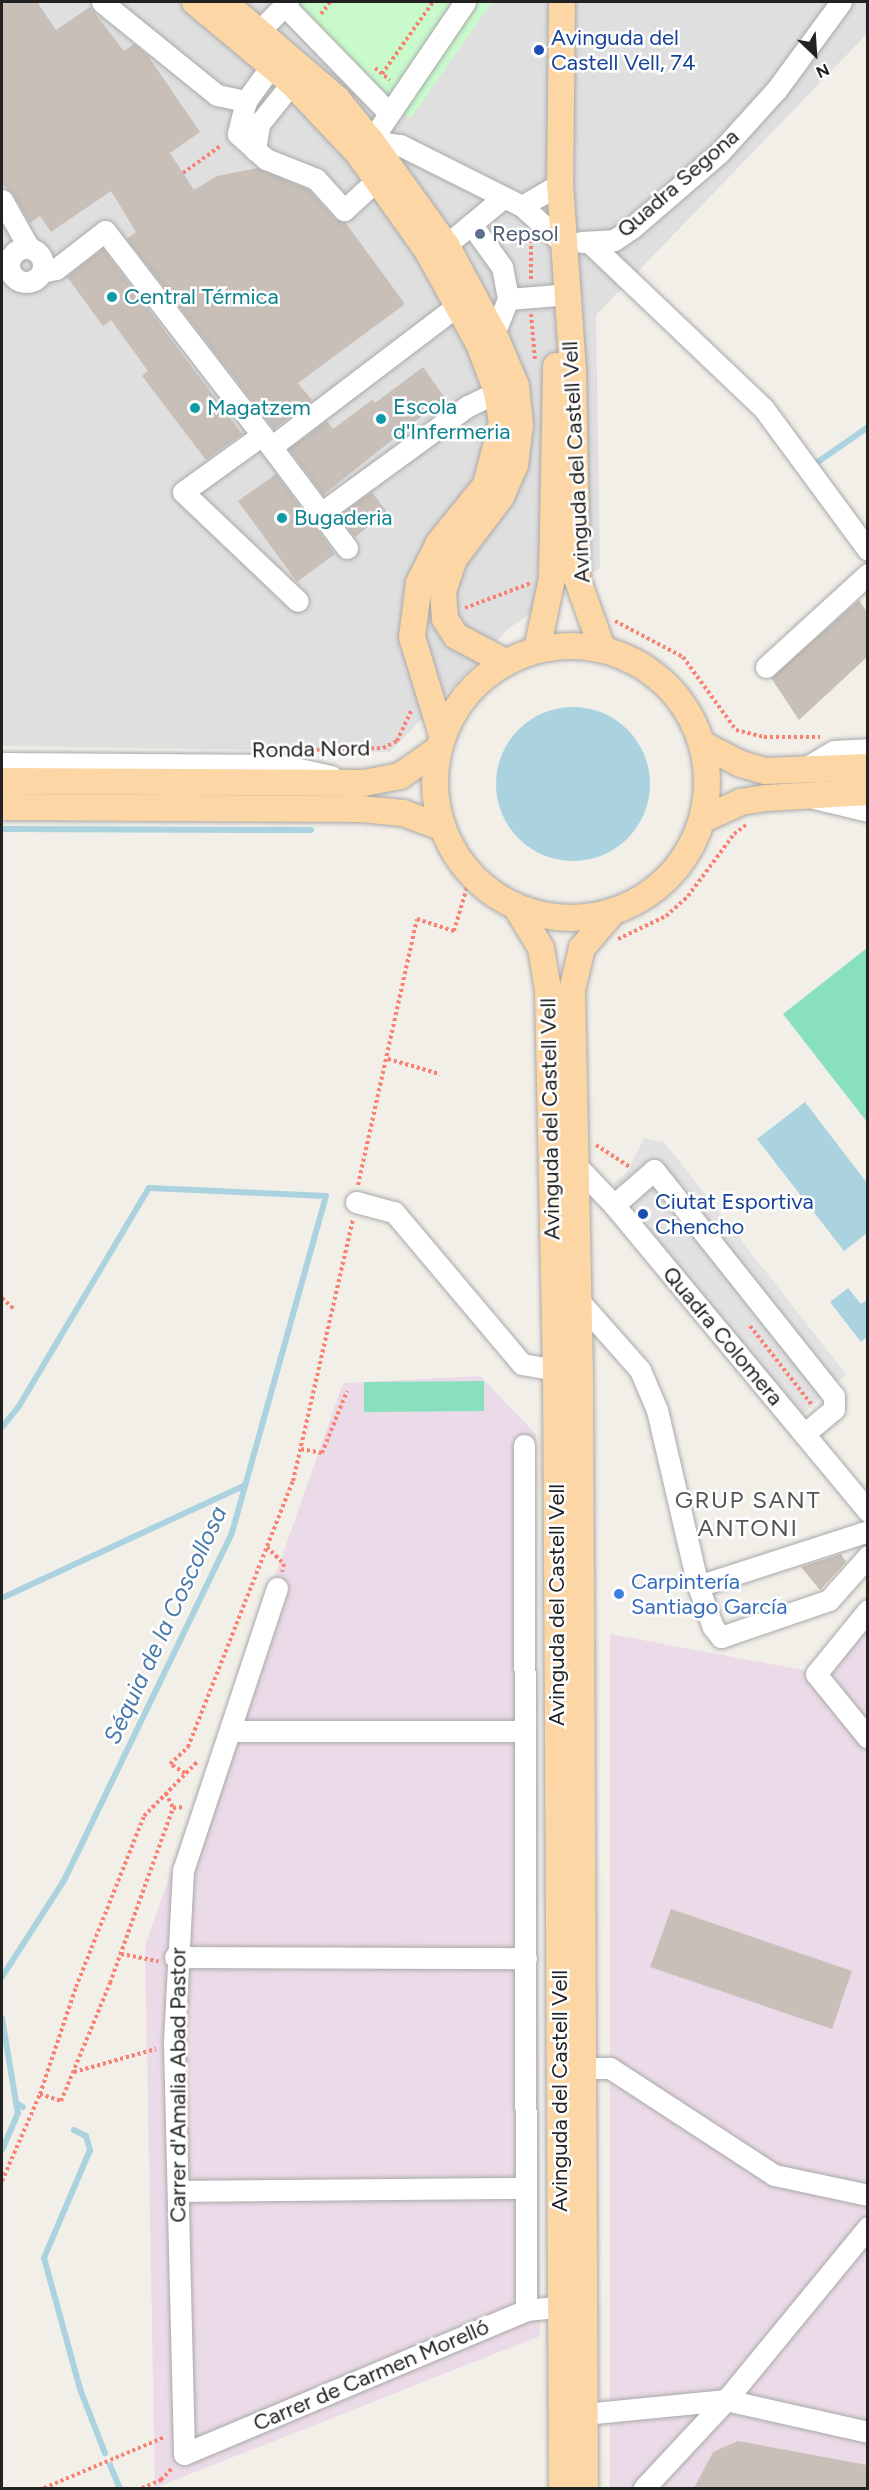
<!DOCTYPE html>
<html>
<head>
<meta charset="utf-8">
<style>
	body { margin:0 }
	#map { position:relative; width:869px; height:2490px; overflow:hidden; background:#f2efe9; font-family:Figtree,sans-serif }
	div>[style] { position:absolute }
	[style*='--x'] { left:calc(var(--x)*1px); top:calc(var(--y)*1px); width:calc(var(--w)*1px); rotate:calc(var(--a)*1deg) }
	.residential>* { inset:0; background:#e0dfdf }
	.industrial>* { inset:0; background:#ebdbe8 }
	.park>* { inset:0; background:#c8facc }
	.pitch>* { inset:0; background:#88e0be }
	.parking>* { inset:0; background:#e2e2e2 }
	.water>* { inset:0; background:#aad3df }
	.round { border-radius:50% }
	.stream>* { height:6px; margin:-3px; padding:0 3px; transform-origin:3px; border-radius:3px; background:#aad3df }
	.building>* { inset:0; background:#c7bfb8 }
	.path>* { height:4px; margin-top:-2px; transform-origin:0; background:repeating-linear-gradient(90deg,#fa8072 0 3px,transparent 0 6px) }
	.roads { filter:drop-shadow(0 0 2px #a9a9a9) drop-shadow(0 0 2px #a9a9a9) }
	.minor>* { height:21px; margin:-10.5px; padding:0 10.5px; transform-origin:10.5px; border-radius:10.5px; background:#fff }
	.minor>.ring { margin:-10.5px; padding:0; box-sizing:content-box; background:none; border:21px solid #fff; border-radius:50% }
	.major>* { height:26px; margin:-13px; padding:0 13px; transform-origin:13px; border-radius:13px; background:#fcd6a4 }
	.major>.ring { margin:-13px; padding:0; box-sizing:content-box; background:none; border:26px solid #fcd6a4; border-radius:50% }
	.dots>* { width:16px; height:16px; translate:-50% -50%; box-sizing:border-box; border:3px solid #fff; border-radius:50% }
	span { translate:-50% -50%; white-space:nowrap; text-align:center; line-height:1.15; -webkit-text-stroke:5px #fff; paint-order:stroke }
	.transit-label { font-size:22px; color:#164399 }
	.left { translate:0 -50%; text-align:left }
	.street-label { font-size:22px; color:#222 }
	.service-label { font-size:22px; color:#4e5e75 }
	.culture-label { font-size:22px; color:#0d838f }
	.shop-label { font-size:22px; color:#366cbe }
	.neighbourhood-label { font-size:24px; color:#555; letter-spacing:1.5px }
	.water-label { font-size:24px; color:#4a7aab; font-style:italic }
	.frame { position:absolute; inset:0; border:3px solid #222; pointer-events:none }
	.north { position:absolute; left:785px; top:24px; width:60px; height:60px; -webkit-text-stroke:4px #fff; paint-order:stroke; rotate:155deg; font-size:16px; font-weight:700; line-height:24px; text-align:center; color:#222 }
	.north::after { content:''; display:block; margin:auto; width:21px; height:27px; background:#222; clip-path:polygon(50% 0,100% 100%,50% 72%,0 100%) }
</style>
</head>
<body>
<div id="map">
	<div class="residential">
		<div style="clip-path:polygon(2px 2px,867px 2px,867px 34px,596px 315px,600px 568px,509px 628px,390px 752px,2px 746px)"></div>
	</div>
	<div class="industrial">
		<div style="clip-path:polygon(480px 1376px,536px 1434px,540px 2336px,155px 2488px,145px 1946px,343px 1383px)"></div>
		<div style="clip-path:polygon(867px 1609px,867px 2488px,610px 2488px,610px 1634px,808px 1671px)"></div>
	</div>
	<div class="park">
		<div style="clip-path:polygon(298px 2px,492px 2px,410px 119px,295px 5px)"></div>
	</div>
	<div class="pitch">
		<div style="clip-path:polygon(867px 948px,867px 1122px,783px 1014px)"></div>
		<div style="clip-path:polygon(484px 1381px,484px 1411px,364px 1412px,364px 1382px)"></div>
	</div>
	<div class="parking">
		<div style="clip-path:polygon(644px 1138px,664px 1142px,846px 1374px,800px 1417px,613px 1184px,627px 1172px)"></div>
	</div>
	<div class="water">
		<div class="round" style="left:496px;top:707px;width:154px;height:154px"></div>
		<div style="clip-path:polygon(805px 1102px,867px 1183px,867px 1233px,844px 1251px,757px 1139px)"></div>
		<div style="clip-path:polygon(848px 1288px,861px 1304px,867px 1300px,867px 1337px,861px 1342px,830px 1302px)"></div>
	</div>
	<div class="stream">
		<div style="--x:812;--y:466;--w:68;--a:-34.9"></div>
		<div style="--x:2;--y:829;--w:309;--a:0.2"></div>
		<div style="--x:2;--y:1427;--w:27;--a:-51"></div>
		<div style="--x:19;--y:1406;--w:254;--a:-59.2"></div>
		<div style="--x:149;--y:1188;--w:177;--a:2.6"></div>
		<div style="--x:326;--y:1196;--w:350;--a:105.6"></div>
		<div style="--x:232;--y:1533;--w:388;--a:115.8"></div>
		<div style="--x:63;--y:1882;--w:113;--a:122.7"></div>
		<div style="--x:2;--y:1598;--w:268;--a:-24.9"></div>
		<div style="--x:2;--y:2018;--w:86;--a:80.6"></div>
		<div style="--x:16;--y:2103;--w:8;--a:30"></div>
		<div style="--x:74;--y:2130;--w:13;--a:27"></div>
		<div style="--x:86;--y:2136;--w:15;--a:74"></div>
		<div style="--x:90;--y:2150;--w:117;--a:113.1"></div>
		<div style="--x:44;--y:2258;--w:136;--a:74.6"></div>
		<div style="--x:80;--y:2389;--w:69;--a:68.7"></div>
		<div style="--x:2;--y:2150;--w:40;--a:-66.6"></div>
		<div style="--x:18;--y:2113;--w:10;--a:-101"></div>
		<div style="--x:110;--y:2465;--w:25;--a:67"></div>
	</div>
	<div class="building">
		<div style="clip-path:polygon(2px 2px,37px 2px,56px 30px,90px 7px,124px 51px,134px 44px,148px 56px,200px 132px,170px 153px,194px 190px,217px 176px,257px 168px,309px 190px,335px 219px,345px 222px,405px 304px,298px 383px,312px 400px,274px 429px,127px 239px,136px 232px,111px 191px,51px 232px,40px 216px,30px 223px,13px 194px,2px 184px)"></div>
		<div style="clip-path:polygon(103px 249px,242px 434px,206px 460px,142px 376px,148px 371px,111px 320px,103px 326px,67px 277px)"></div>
		<div style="clip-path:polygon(423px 367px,445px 398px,323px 495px,289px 449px,327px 421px,333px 429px,372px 400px,375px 403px)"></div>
		<div style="clip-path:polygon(276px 474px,335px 554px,297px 582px,238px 501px)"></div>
		<div style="clip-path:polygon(372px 492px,387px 512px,355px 537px,339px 516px)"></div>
		<div style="clip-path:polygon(859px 600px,867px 612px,867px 657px,799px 720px,771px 678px)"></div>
		<div style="clip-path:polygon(841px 1554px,846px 1562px,820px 1590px,801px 1567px)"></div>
		<div style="clip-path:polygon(671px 1909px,852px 1971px,832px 2029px,650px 1967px)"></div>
		<div style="clip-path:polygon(738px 2441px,867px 2465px,867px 2488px,694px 2488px,713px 2452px)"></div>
	</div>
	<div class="path">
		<div style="--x:321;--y:14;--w:15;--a:-53"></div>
		<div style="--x:375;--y:68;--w:19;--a:39"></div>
		<div style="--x:382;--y:74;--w:88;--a:-54.7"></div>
		<div style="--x:183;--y:173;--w:48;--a:-35.7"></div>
		<div style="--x:531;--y:279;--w:40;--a:-90"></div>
		<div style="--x:531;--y:314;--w:46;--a:85"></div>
		<div style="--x:465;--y:608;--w:71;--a:-20.7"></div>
		<div style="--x:615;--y:621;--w:77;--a:27.9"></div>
		<div style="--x:683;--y:657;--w:90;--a:54"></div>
		<div style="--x:736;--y:730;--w:29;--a:14"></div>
		<div style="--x:764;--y:737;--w:56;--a:0"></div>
		<div style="--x:311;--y:750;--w:72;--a:-1.6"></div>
		<div style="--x:383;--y:748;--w:16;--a:-27"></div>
		<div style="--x:397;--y:741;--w:33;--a:-65"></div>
		<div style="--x:618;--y:939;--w:53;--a:-25.6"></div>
		<div style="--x:666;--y:916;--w:30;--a:-42"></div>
		<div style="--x:688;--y:896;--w:77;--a:-53.4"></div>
		<div style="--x:734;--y:834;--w:15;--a:-37"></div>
		<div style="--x:388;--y:1059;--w:54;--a:16.1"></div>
		<div style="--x:596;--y:1145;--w:40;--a:32.9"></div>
		<div style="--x:358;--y:1185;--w:272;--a:-77.5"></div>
		<div style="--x:417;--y:919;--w:39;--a:18"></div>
		<div style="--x:454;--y:931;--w:56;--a:-73.5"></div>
		<div style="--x:2;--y:1298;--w:16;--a:43"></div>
		<div style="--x:750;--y:1326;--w:100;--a:51.9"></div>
		<div style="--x:301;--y:1449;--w:21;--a:11"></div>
		<div style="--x:322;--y:1453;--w:67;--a:-68"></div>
		<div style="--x:267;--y:1547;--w:24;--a:45"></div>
		<div style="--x:284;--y:1564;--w:8;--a:104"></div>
		<div style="--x:185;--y:1773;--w:17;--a:-149"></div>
		<div style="--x:170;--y:1764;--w:25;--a:-43"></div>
		<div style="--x:188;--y:1747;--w:286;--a:-68.5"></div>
		<div style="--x:293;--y:1481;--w:269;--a:-77.1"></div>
		<div style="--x:166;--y:1793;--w:17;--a:65"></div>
		<div style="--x:173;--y:1808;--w:12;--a:-5"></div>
		<div style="--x:121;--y:1954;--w:38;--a:11"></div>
		<div style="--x:74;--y:2072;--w:85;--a:-15.7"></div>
		<div style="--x:40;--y:2094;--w:22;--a:18"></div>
		<div style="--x:61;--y:2101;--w:128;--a:-67.4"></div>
		<div style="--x:110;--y:1983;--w:186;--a:-70.2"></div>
		<div style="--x:2;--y:2181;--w:95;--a:-66.4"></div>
		<div style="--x:40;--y:2094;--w:113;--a:-71.4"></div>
		<div style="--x:76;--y:1987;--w:184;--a:-68.3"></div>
		<div style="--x:144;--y:1816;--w:78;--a:-45.5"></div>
		<div style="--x:44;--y:2488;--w:131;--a:-22.9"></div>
		<div style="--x:142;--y:2488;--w:21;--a:-23"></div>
		<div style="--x:161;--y:2480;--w:18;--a:-47"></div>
	</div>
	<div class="roads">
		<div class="minor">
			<div style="--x:102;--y:2;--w:148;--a:39"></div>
			<div style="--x:217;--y:95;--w:30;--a:12"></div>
			<div style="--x:465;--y:2;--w:168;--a:124.1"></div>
			<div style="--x:371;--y:141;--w:29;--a:8"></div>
			<div style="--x:400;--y:145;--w:136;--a:26.6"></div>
			<div style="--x:522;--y:206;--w:55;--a:42.1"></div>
			<div style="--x:284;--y:5;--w:149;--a:45.8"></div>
			<div style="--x:259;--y:31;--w:41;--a:-45"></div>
			<div style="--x:272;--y:65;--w:44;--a:125.8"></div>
			<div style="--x:246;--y:101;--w:34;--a:104"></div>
			<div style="--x:238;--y:134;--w:38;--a:42"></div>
			<div style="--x:266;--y:159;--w:54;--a:21.8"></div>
			<div style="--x:316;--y:179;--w:42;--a:47.9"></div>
			<div style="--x:344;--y:210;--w:46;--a:-42.4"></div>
			<div style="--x:255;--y:150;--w:26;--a:-81"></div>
			<div style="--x:259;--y:124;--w:53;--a:-51.2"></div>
			<div style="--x:2;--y:200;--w:55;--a:60.6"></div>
			<div style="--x:522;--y:206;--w:44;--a:-30.1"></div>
			<div style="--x:471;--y:224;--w:53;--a:54.2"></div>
			<div style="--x:502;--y:267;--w:33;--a:79"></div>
			<div style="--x:508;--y:299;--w:38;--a:112"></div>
			<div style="--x:581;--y:242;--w:33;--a:-3"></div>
			<div style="--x:614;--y:240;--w:22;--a:-34"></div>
			<div style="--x:632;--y:228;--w:116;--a:-40.8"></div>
			<div style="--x:720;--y:152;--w:85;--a:-47.9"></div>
			<div style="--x:777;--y:89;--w:108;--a:-53.7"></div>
			<div style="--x:446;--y:245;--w:75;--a:-39.6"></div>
			<div style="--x:592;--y:245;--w:238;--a:43.6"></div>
			<div style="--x:764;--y:409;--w:175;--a:53.6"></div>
			<div class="ring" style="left:9px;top:248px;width:13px;height:13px"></div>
			<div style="--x:42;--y:272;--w:14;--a:-12"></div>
			<div style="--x:56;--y:269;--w:62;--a:-37.8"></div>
			<div style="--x:105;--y:231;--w:257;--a:52.4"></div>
			<div style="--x:262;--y:435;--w:97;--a:144.2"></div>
			<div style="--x:183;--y:492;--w:158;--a:43.5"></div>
			<div style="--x:508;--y:299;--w:50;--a:-4.6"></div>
			<div style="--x:263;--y:436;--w:140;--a:53.1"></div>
			<div style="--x:271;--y:447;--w:235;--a:-37.2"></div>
			<div style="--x:321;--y:513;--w:182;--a:-36.1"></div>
			<div style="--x:468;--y:406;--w:32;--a:-26"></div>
			<div style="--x:766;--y:667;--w:138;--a:-42.4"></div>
			<div style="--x:2;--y:763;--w:279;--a:0.4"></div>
			<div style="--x:281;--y:765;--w:51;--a:12.4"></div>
			<div style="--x:802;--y:770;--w:37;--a:-31"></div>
			<div style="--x:834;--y:751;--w:34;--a:-3"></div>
			<div style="--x:814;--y:798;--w:56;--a:13.5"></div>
			<div style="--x:576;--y:1165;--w:55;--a:46.5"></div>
			<div style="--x:614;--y:1205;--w:398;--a:50.3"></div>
			<div style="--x:356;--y:1202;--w:39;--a:15"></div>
			<div style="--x:394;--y:1212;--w:199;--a:49.9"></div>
			<div style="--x:522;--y:1364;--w:35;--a:10"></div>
			<div style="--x:614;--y:1205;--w:53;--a:-41.2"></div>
			<div style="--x:654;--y:1170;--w:289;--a:51.5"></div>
			<div style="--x:834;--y:1396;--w:13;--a:90"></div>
			<div style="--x:834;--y:1409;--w:39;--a:140"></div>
			<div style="--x:579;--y:1301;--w:92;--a:48.5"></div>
			<div style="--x:640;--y:1370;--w:43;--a:67"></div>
			<div style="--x:657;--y:1410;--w:181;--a:76.9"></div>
			<div style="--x:698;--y:1586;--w:44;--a:69.9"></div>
			<div style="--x:713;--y:1627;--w:13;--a:51"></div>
			<div style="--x:721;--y:1637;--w:114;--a:-18.9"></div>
			<div style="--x:829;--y:1600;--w:59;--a:-48.4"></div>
			<div style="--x:524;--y:1445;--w:865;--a:89.87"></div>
			<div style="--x:698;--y:1586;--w:179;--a:-17.9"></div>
			<div style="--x:277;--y:1588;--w:297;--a:108.4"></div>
			<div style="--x:183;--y:1870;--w:174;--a:93"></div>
			<div style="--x:174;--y:2044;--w:410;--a:88.6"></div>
			<div style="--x:184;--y:2454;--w:371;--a:-22.8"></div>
			<div style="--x:526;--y:2310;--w:51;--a:-5.6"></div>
			<div style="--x:868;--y:1610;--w:82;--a:129.1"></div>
			<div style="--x:816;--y:1674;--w:82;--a:50.9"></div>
			<div style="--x:231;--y:1731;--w:294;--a:0"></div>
			<div style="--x:175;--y:1957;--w:351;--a:0.2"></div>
			<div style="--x:584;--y:2068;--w:26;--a:0"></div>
			<div style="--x:610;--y:2068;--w:196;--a:33.1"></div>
			<div style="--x:774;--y:2175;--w:96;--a:12"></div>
			<div style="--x:178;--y:2191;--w:348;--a:-0.5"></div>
			<div style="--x:584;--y:2414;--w:143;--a:-5.6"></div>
			<div style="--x:726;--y:2400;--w:146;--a:12.7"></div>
			<div style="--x:644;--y:2488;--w:120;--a:-47"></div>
			<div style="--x:726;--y:2400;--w:224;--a:-50.6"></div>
		</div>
		<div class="major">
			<div style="--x:195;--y:2;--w:126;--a:39.9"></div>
			<div style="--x:292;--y:83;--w:96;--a:46.7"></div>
			<div style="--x:358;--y:153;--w:119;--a:54.6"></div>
			<div style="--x:427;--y:250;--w:107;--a:61"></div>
			<div style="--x:479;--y:344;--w:51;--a:69.4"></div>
			<div style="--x:497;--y:392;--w:31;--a:81"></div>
			<div style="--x:502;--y:423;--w:64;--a:104.5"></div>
			<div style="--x:486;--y:485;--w:75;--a:129"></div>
			<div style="--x:439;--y:543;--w:45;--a:116.6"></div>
			<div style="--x:419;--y:583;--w:54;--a:97.4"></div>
			<div style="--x:412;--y:637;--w:102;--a:73"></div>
			<div style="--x:224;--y:2;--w:149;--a:40.6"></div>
			<div style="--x:337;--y:99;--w:54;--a:51"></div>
			<div style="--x:371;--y:141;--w:128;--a:54.2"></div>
			<div style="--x:446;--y:245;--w:101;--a:61.7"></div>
			<div style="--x:494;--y:334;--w:56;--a:67.1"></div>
			<div style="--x:516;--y:386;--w:39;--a:84"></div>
			<div style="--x:520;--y:425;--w:40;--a:97.1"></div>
			<div style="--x:515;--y:465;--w:35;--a:114"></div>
			<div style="--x:501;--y:497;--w:78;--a:127.2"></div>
			<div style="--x:454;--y:559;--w:34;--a:109"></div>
			<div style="--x:443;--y:591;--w:28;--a:86"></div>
			<div style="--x:445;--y:619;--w:20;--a:57"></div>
			<div style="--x:456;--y:636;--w:55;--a:28"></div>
			<div style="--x:562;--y:2;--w:182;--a:90.6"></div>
			<div style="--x:560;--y:184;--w:185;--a:86"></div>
			<div style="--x:573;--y:369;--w:209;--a:88.9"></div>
			<div style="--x:577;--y:578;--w:74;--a:70.3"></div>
			<div class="ring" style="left:435px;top:646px;width:246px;height:246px"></div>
			<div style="--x:537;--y:649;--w:72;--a:-77.9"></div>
			<div style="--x:552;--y:579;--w:213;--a:-88.9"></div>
			<div style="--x:704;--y:745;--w:42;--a:27.2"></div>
			<div style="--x:741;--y:764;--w:25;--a:16"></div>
			<div style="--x:765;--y:771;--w:103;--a:-2.2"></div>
			<div style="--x:2;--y:781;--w:362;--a:0.3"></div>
			<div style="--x:364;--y:783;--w:37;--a:-11"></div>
			<div style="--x:400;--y:776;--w:45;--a:-35.1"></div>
			<div style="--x:2;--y:807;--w:359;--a:0.3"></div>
			<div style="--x:361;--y:809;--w:42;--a:5.4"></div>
			<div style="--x:403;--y:813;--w:40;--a:20.2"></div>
			<div style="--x:704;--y:819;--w:41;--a:-24.7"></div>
			<div style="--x:741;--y:802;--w:26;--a:-9"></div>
			<div style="--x:767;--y:798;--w:101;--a:-3.4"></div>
			<div style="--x:518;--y:910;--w:44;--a:58.8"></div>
			<div style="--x:541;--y:948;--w:43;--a:80.5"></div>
			<div style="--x:548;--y:990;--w:380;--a:88.8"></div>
			<div style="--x:556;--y:1370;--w:1118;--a:89.69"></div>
			<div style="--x:585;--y:2488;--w:1114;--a:-90.26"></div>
			<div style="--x:580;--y:1374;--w:384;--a:-91.2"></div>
			<div style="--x:572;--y:990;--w:43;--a:-76.6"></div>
			<div style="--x:582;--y:948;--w:45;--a:-49.5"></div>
		</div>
	</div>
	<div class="dots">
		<div style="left:539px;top:50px;background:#1a4fb4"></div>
		<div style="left:480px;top:234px;background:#5c6f8a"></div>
		<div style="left:112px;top:297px;background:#0f9aa8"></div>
		<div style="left:195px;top:408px;background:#0f9aa8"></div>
		<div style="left:381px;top:419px;background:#0f9aa8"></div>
		<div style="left:282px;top:518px;background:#0f9aa8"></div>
		<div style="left:643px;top:1214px;background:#1a4fb4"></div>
		<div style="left:619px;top:1594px;background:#3f7fe0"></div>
	</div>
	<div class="transit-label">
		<span class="left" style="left:551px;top:50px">Avinguda del<br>Castell Vell, 74</span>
		<span class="left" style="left:655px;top:1214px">Ciutat Esportiva<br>Chencho</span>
	</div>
	<div class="street-label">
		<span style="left:678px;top:183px;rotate:-41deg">Quadra Segona</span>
		<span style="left:576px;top:462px;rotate:-93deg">Avinguda del Castell Vell</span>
		<span style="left:311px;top:749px;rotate:-1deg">Ronda Nord</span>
		<span style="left:550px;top:1119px;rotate:-91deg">Avinguda del Castell Vell</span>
		<span style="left:723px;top:1336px;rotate:50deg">Quadra Colomera</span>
		<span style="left:557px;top:1605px;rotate:-90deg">Avinguda del Castell Vell</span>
		<span style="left:178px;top:2085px;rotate:-90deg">Carrer d'Amalia Abad Pastor</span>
		<span style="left:560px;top:2091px;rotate:-90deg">Avinguda del Castell Vell</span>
		<span style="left:371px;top:2375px;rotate:-23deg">Carrer de Carmen Morelló</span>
	</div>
	<div class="service-label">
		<span class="left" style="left:492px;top:234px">Repsol</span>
	</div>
	<div class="culture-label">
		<span class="left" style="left:124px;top:297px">Central Térmica</span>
		<span class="left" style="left:393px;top:419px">Escola<br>d'Infermeria</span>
		<span class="left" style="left:207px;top:408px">Magatzem</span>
		<span class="left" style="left:294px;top:518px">Bugaderia</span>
	</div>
	<div class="shop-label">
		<span class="left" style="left:631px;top:1594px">Carpintería<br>Santiago García</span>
	</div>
	<div class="neighbourhood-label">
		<span style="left:748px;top:1514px">GRUP SANT<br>ANTONI</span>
	</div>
	<div class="water-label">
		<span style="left:165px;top:1625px;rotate:-65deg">Séquia de la Coscollosa</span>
	</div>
	<div class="frame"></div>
	<div class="north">N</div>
</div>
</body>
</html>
